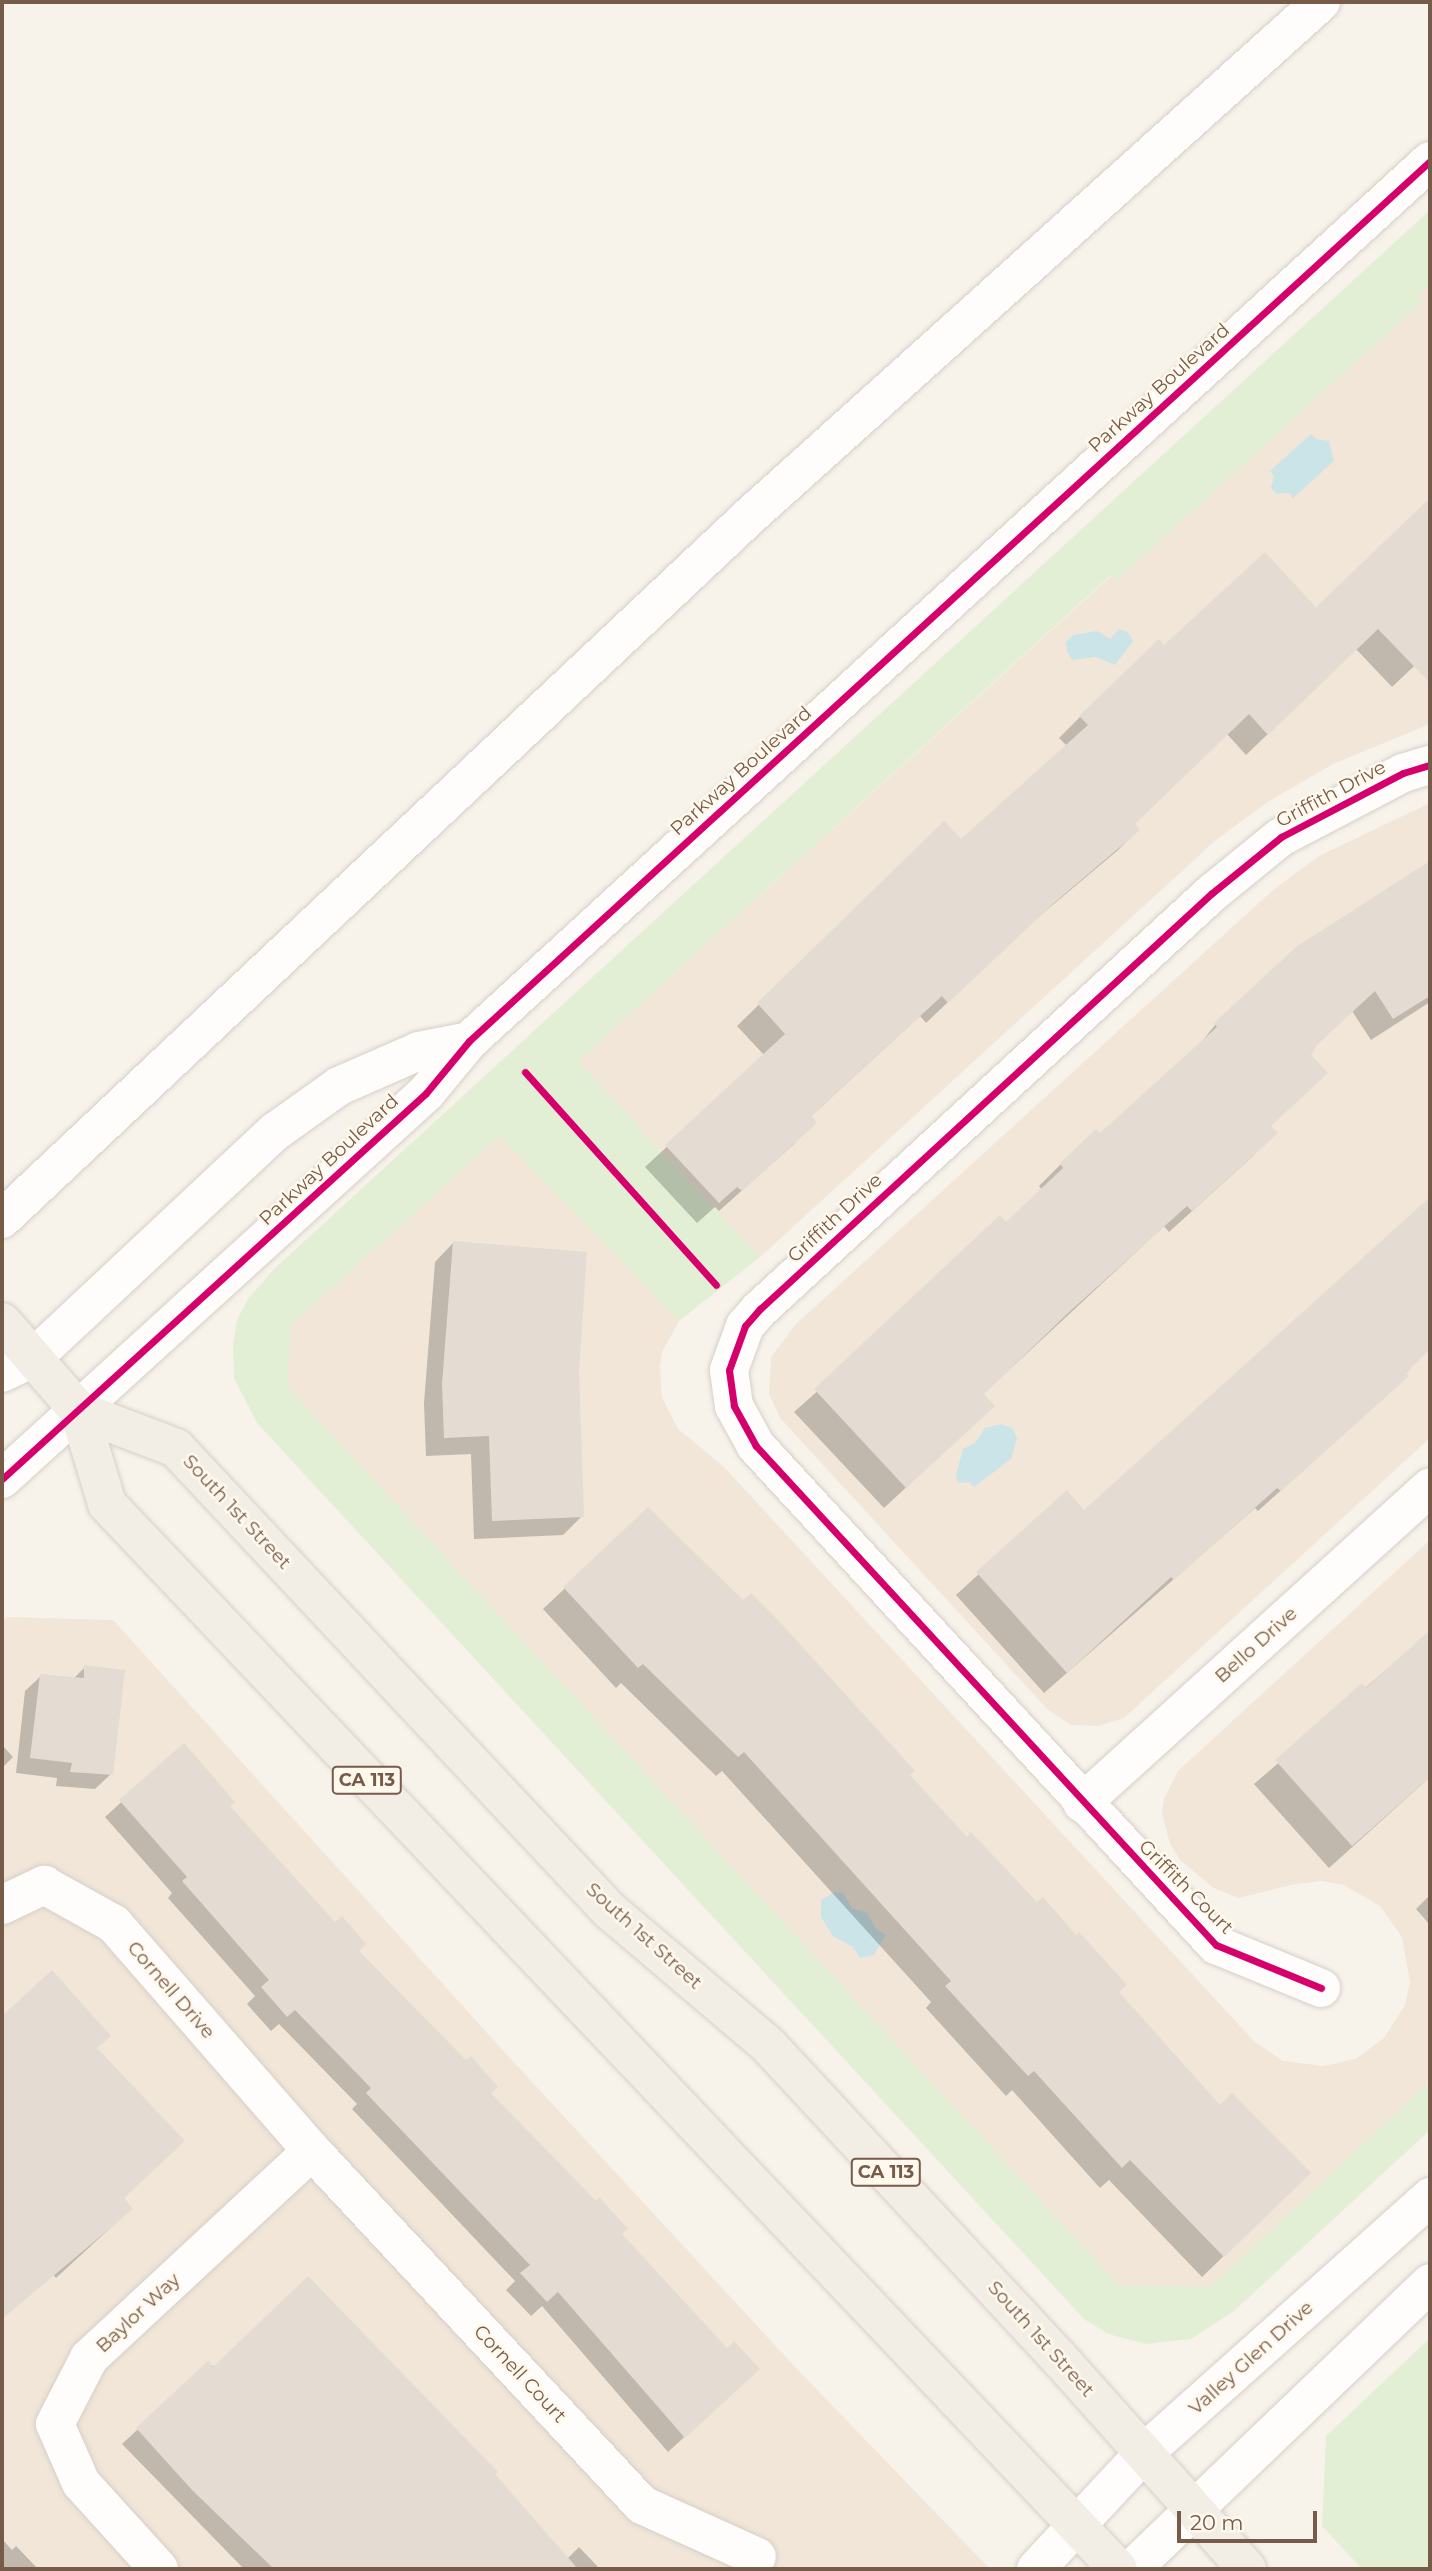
<!DOCTYPE html>
<html>
<head>
<meta charset="utf-8">
<style>
	body { margin:0 }
	#map { position:relative; width:1432px; height:2571px; overflow:hidden; background:#f7f3eb; font-family:Montserrat,sans-serif }
	div>[style] { position:absolute }
	[style*='--x'] { left:calc(var(--x)*1px); top:calc(var(--y)*1px); width:calc(var(--w)*1px); rotate:calc(var(--a)*1deg) }
	.residential>* { inset:0; background:#f1e6d8 }
	.green>* { inset:0; background:#e2efd5 }
	.water>* { inset:0; background:#cbe4e8 }
	.shadow>* { inset:0; background:#0003 }
	.building>* { inset:0; background:#e4dbd2 }
	.roads { filter:drop-shadow(0 0 2px #d6cfc8) drop-shadow(0 0 2px #d6cfc8) }
	.street>* { height:38px; margin:-19px; padding:0 19px; transform-origin:19px; border-radius:19px; background:#fefdfc }
	.secondary>* { height:38px; margin:-19px; padding:0 19px; transform-origin:19px; border-radius:19px; background:#fefdfc }
	.primary>* { height:38px; margin:-19px; padding:0 19px; transform-origin:19px; border-radius:19px; background:#f2eee5 }
	.cycleway>* { height:7px; margin:-3.5px; padding:0 3.5px; transform-origin:3.5px; border-radius:3.5px; background:#d6006c }
	span { translate:-50% -50%; white-space:nowrap; text-align:center; line-height:1.15; -webkit-text-stroke:5px #fff8ec; paint-order:stroke }
	.shield-label span { padding:2px 5px; background:#fff8ec; border:2px solid; border-radius:5px; -webkit-text-stroke-width:0 }
	.shield-label { font-size:18px; color:#775b49; font-weight:700 }
	.street-label { font-size:19px; color:#775b49 }
	.frame { position:absolute; inset:0; border:4px solid #775b49; pointer-events:none }
	.scale { position:absolute; left:1177px; top:2511px; width:140px; height:32px; box-sizing:border-box; border:4px solid #775b49; border-top:0; padding-left:9px; font-size:21px; line-height:24px; white-space:nowrap; color:#775b49; -webkit-text-stroke:5px #fff8ec; paint-order:stroke }
</style>
</head>
<body>
<div id="map">
	<div class="residential">
		<div style="clip-path:polygon(1430px 283px,1430px 724px,1333px 764px,1269px 801px,1216px 840px,760px 1257px,578px 1061px,1112px 575px,1117px 580px,1422px 302px,1417px 296px)"></div>
		<div style="clip-path:polygon(1430px 803px,1430px 1438px,1124px 1718px,1099px 1726px,1071px 1725px,1048px 1710px,781px 1419px,769px 1394px,771px 1357px,796px 1324px,1273px 890px,1319px 856px)"></div>
		<div style="clip-path:polygon(501px 1135px,679px 1321px,662px 1352px,660px 1368px,662px 1397px,678px 1429px,724px 1467px,1228px 2013px,1255px 2042px,1283px 2061px,1323px 2066px,1338px 2063px,1357px 2058px,1384px 2038px,1405px 2005px,1410px 1982px,1402px 1937px,1380px 1906px,1344px 1885px,1322px 1881px,1295px 1884px,1238px 1898px,1212px 1887px,1180px 1860px,1170px 1844px,1162px 1814px,1164px 1799px,1178px 1771px,1430px 1540px,1430px 2082px,1210px 2287px,1120px 2286px,286px 1386px,291px 1325px)"></div>
		<div style="clip-path:polygon(7px 1617px,113px 1620px,509px 2057px,796px 2368px,990px 2569px,2px 2569px,2px 1622px)"></div>
	</div>
	<div class="green">
		<div style="clip-path:polygon(1430px 210px,1430px 284px,1417px 296px,1422px 302px,1117px 580px,1111px 575px,578px 1061px,760px 1257px,679px 1321px,500px 1136px,291px 1325px,287px 1386px,1119px 2285px,1210px 2287px,1430px 2082px,1430px 2130px,1234px 2311px,1191px 2339px,1146px 2344px,1108px 2334px,1084px 2319px,257px 1423px,234px 1378px,233px 1345px,237px 1320px,248px 1299px,275px 1268px)"></div>
		<div style="clip-path:polygon(1430px 2338px,1430px 2569px,1362px 2569px,1322px 2526px,1326px 2436px)"></div>
	</div>
	<div class="water">
		<div style="clip-path:polygon(1311px 434px,1316px 439px,1329px 441px,1334px 461px,1293px 498px,1289px 493px,1277px 494px,1271px 488px,1274px 476px,1270px 471px)"></div>
		<div style="clip-path:polygon(1119px 629px,1128px 632px,1133px 641px,1115px 665px,1096px 657px,1072px 660px,1067px 652px,1066px 642px,1073px 635px,1097px 631px,1110px 639px)"></div>
		<div style="clip-path:polygon(1001px 1424px,1012px 1428px,1017px 1438px,1011px 1459px,974px 1487px,969px 1482px,958px 1483px,956px 1475px,963px 1449px,975px 1443px,985px 1428px)"></div>
		<div style="clip-path:polygon(835px 1892px,843px 1893px,852px 1908px,867px 1913px,876px 1929px,886px 1935px,874px 1955px,860px 1958px,853px 1947px,833px 1936px,821px 1917px,821px 1900px)"></div>
	</div>
	<div class="shadow">
		<div style="clip-path:polygon(1417px 513px,1430px 526px,1430px 651px,1392px 687px,1356px 649px,1246px 755px,1227px 734px,1133px 824px,1138px 830px,1117px 851px,1030px 924px,926px 1023px,920px 1016px,810px 1117px,794px 1144px,719px 1211px,715px 1207px,697px 1223px,645px 1167px,765px 1056px,737px 1026px,944px 824px,961px 841px,1067px 746px,1059px 738px,1080px 717px,1164px 648px,1316px 609px)"></div>
		<div style="clip-path:polygon(1430px 863px,1430px 1002px,1371px 1040px,1352px 1011px,1314px 1047px,1254px 1155px,1169px 1232px,1164px 1226px,982px 1395px,971px 1427px,884px 1508px,794px 1412px,1006px 1224px,1042px 1190px,1039px 1186px,1061px 1164px,1096px 1132px,1100px 1136px,1196px 1049px,1215px 1025px,1297px 948px)"></div>
		<div style="clip-path:polygon(1430px 1200px,1430px 1346px,1385px 1397px,1258px 1511px,1255px 1508px,1044px 1693px,956px 1595px,1067px 1493px,1084px 1512px)"></div>
		<div style="clip-path:polygon(453px 1243px,577px 1371px,582px 1516px,563px 1535px,474px 1539px,471px 1454px,426px 1456px,424px 1403px,435px 1262px)"></div>
		<div style="clip-path:polygon(648px 1510px,1117px 1992px,1288px 2194px,1202px 2277px,1109px 2180px,1100px 2188px,1012px 2090px,1006px 2096px,926px 2008px,931px 2002px,722px 1771px,716px 1776px,621px 1683px,616px 1688px,543px 1609px)"></div>
		<div style="clip-path:polygon(1430px 1632px,1430px 1777px,1329px 1868px,1254px 1784px)"></div>
		<div style="clip-path:polygon(85px 1667px,111px 1774px,95px 1789px,56px 1786px,57px 1778px,16px 1773px,25px 1691px,41px 1676px,73px 1679px)"></div>
		<div style="clip-path:polygon(2px 1745px,13px 1757px,2px 1768px)"></div>
		<div style="clip-path:polygon(183px 1746px,228px 1806px,357px 1951px,620px 2234px,742px 2384px,668px 2452px,542px 2306px,531px 2316px,506px 2290px,515px 2281px,352px 2109px,357px 2104px,279px 2024px,271px 2031px,247px 2004px,255px 1996px,168px 1898px,172px 1893px,105px 1817px)"></div>
		<div style="clip-path:polygon(1430px 1895px,1430px 1925px,1416px 1909px)"></div>
		<div style="clip-path:polygon(52px 1973px,96px 2049px,122px 2199px,131px 2209px,56px 2278px,52px 2273px,2px 2315px,2px 2018px)"></div>
		<div style="clip-path:polygon(208px 2364px,493px 2474px,567px 2559px,579px 2547px,600px 2569px,244px 2569px,122px 2444px)"></div>
		<div style="clip-path:polygon(2px 2539px,12px 2550px,16px 2546px,38px 2569px,2px 2569px)"></div>
	</div>
	<div class="building">
		<div style="clip-path:polygon(1430px 498px,1430px 683px,1378px 629px,1268px 735px,1249px 714px,1135px 824px,1140px 830px,1054px 903px,948px 1003px,942px 996px,811px 1116px,817px 1123px,742px 1191px,737px 1187px,719px 1203px,665px 1145px,785px 1034px,757px 1003px,944px 821px,961px 839px,1088px 725px,1079px 716px,1159px 639px,1164px 645px,1265px 552px,1316px 607px)"></div>
		<div style="clip-path:polygon(1430px 861px,1430px 996px,1393px 1019px,1375px 991px,1318px 1044px,1311px 1055px,1328px 1073px,1271px 1126px,1278px 1133px,1192px 1211px,1187px 1206px,1067px 1314px,984px 1394px,995px 1406px,906px 1488px,814px 1389px,1000px 1215px,1006px 1222px,1063px 1168px,1060px 1163px,1096px 1129px,1100px 1133px,1217px 1027px,1214px 1023px,1296px 947px)"></div>
		<div style="clip-path:polygon(1430px 1197px,1430px 1349px,1406px 1373px,1409px 1376px,1281px 1491px,1277px 1488px,1174px 1580px,1171px 1577px,1067px 1673px,976px 1572px,1067px 1490px,1084px 1510px)"></div>
		<div style="clip-path:polygon(453px 1241px,587px 1252px,579px 1371px,584px 1517px,492px 1521px,489px 1436px,444px 1438px,442px 1384px)"></div>
		<div style="clip-path:polygon(648px 1507px,743px 1600px,751px 1593px,778px 1620px,915px 1771px,910px 1775px,967px 1837px,971px 1832px,1037px 1902px,1043px 1897px,1076px 1935px,1079px 1932px,1127px 1985px,1119px 1992px,1220px 2105px,1232px 2093px,1311px 2173px,1224px 2257px,1130px 2160px,1122px 2168px,1034px 2071px,1028px 2076px,945px 1986px,951px 1981px,744px 1752px,738px 1757px,643px 1664px,638px 1668px,563px 1587px)"></div>
		<div style="clip-path:polygon(1430px 1630px,1430px 1777px,1352px 1846px,1275px 1760px,1362px 1683px,1366px 1688px)"></div>
		<div style="clip-path:polygon(84px 1665px,125px 1670px,113px 1775px,70px 1772px,72px 1763px,30px 1758px,40px 1674px,84px 1678px)"></div>
		<div style="clip-path:polygon(184px 1743px,235px 1802px,230px 1806px,335px 1922px,342px 1916px,366px 1944px,359px 1951px,466px 2060px,471px 2056px,498px 2087px,491px 2093px,596px 2201px,599px 2197px,628px 2229px,622px 2234px,727px 2348px,734px 2341px,760px 2369px,685px 2438px,558px 2292px,547px 2302px,520px 2273px,530px 2265px,366px 2093px,371px 2088px,295px 2010px,287px 2017px,261px 1987px,269px 1980px,182px 1881px,187px 1877px,119px 1800px)"></div>
		<div style="clip-path:polygon(52px 1970px,111px 2036px,97px 2048px,185px 2141px,124px 2198px,133px 2209px,2px 2319px,2px 2016px)"></div>
		<div style="clip-path:polygon(308px 2276px,498px 2472px,495px 2474px,578px 2569px,274px 2569px,193px 2491px,136px 2428px,208px 2361px,213px 2367px)"></div>
	</div>
	<div class="roads">
		<div class="street">
			<div style="--x:2;--y:1219;--w:1028;--a:-43.23"></div>
			<div style="--x:751;--y:515;--w:767;--a:-41.99"></div>
			<div style="--x:1082;--y:1803;--w:470;--a:-42.2"></div>
			<div style="--x:2;--y:1905;--w:47;--a:-25.5"></div>
			<div style="--x:44;--y:1885;--w:80;--a:29.1"></div>
			<div style="--x:114;--y:1924;--w:301;--a:48.9"></div>
			<div style="--x:312;--y:2151;--w:484;--a:47"></div>
			<div style="--x:642;--y:2505;--w:126;--a:24.3"></div>
			<div style="--x:1321;--y:1988;--w:113;--a:-157.7"></div>
			<div style="--x:1216;--y:1945;--w:679;--a:-132.67"></div>
			<div style="--x:756;--y:1446;--w:46;--a:-118.8"></div>
			<div style="--x:734;--y:1406;--w:36;--a:-98"></div>
			<div style="--x:729;--y:1370;--w:47;--a:-70"></div>
			<div style="--x:745;--y:1326;--w:23;--a:-49"></div>
			<div style="--x:760;--y:1309;--w:614;--a:-42.63"></div>
			<div style="--x:1212;--y:893;--w:89;--a:-39.1"></div>
			<div style="--x:1281;--y:837;--w:138;--a:-27.7"></div>
			<div style="--x:1403;--y:773;--w:28;--a:-17"></div>
			<div style="--x:159;--y:2569;--w:116;--a:-132.2"></div>
			<div style="--x:81;--y:2483;--w:64;--a:-113.8"></div>
			<div style="--x:55;--y:2424;--w:74;--a:-62.7"></div>
			<div style="--x:89;--y:2358;--w:304;--a:-42.9"></div>
			<div style="--x:1036;--y:2569;--w:158;--a:-47"></div>
			<div style="--x:1144;--y:2453;--w:384;--a:-41.8"></div>
			<div style="--x:1132;--y:2569;--w:413;--a:-43.8"></div>
		</div>
		<div class="secondary">
			<div style="--x:2;--y:1373;--w:34;--a:-26"></div>
			<div style="--x:33;--y:1358;--w:333;--a:-43.1"></div>
			<div style="--x:276;--y:1131;--w:77;--a:-35.5"></div>
			<div style="--x:339;--y:1086;--w:87;--a:-23.6"></div>
			<div style="--x:419;--y:1051;--w:51;--a:-11.3"></div>
			<div style="--x:2;--y:1479;--w:573;--a:-42.31"></div>
			<div style="--x:426;--y:1093;--w:67;--a:-50.4"></div>
			<div style="--x:469;--y:1041;--w:1303;--a:-42.48"></div>
		</div>
		<div class="primary">
			<div style="--x:2;--y:1322;--w:118;--a:49.1"></div>
			<div style="--x:79;--y:1411;--w:97;--a:73.2"></div>
			<div style="--x:107;--y:1504;--w:1468;--a:46.49"></div>
			<div style="--x:79;--y:1411;--w:104;--a:20.9"></div>
			<div style="--x:176;--y:1448;--w:633;--a:46.86"></div>
			<div style="--x:609;--y:1910;--w:209;--a:40.3"></div>
			<div style="--x:768;--y:2045;--w:429;--a:47.1"></div>
			<div style="--x:1060;--y:2359;--w:281;--a:48.3"></div>
		</div>
	</div>
	<div class="cycleway">
		<div style="--x:525;--y:1072;--w:286;--a:48.1"></div>
		<div style="--x:2;--y:1479;--w:573;--a:-42.31"></div>
		<div style="--x:426;--y:1093;--w:67;--a:-50.4"></div>
		<div style="--x:469;--y:1041;--w:1303;--a:-42.48"></div>
		<div style="--x:1321;--y:1988;--w:113;--a:-157.7"></div>
		<div style="--x:1216;--y:1945;--w:679;--a:-132.67"></div>
		<div style="--x:756;--y:1446;--w:46;--a:-118.8"></div>
		<div style="--x:734;--y:1406;--w:36;--a:-98"></div>
		<div style="--x:729;--y:1370;--w:47;--a:-70"></div>
		<div style="--x:745;--y:1326;--w:23;--a:-49"></div>
		<div style="--x:760;--y:1309;--w:614;--a:-42.63"></div>
		<div style="--x:1212;--y:893;--w:89;--a:-39.1"></div>
		<div style="--x:1281;--y:837;--w:138;--a:-27.7"></div>
		<div style="--x:1403;--y:773;--w:28;--a:-17"></div>
	</div>
	<div class="shield-label">
		<span style="left:367px;top:1780px">CA 113</span>
		<span style="left:886px;top:2172px">CA 113</span>
	</div>
	<div class="street-label">
		<span style="left:1159px;top:388px;rotate:-42deg">Parkway Boulevard</span>
		<span style="left:741px;top:771px;rotate:-42deg">Parkway Boulevard</span>
		<span style="left:1331px;top:794px;rotate:-28deg">Griffith Drive</span>
		<span style="left:329px;top:1160px;rotate:-43deg">Parkway Boulevard</span>
		<span style="left:835px;top:1218px;rotate:-43deg">Griffith Drive</span>
		<span style="left:237px;top:1512px;rotate:47deg">South 1st Street</span>
		<span style="left:1256px;top:1645px;rotate:-42deg">Bello Drive</span>
		<span style="left:1186px;top:1887px;rotate:45deg">Griffith Court</span>
		<span style="left:644px;top:1936px;rotate:42deg">South 1st Street</span>
		<span style="left:171px;top:1990px;rotate:49deg">Cornell Drive</span>
		<span style="left:138px;top:2313px;rotate:-43deg">Baylor Way</span>
		<span style="left:1041px;top:2339px;rotate:48deg">South 1st Street</span>
		<span style="left:1251px;top:2358px;rotate:-42deg">Valley Glen Drive</span>
		<span style="left:520px;top:2374px;rotate:47deg">Cornell Court</span>
	</div>
	<div class="frame"></div>
	<div class="scale">20 m</div>
</div>
</body>
</html>
